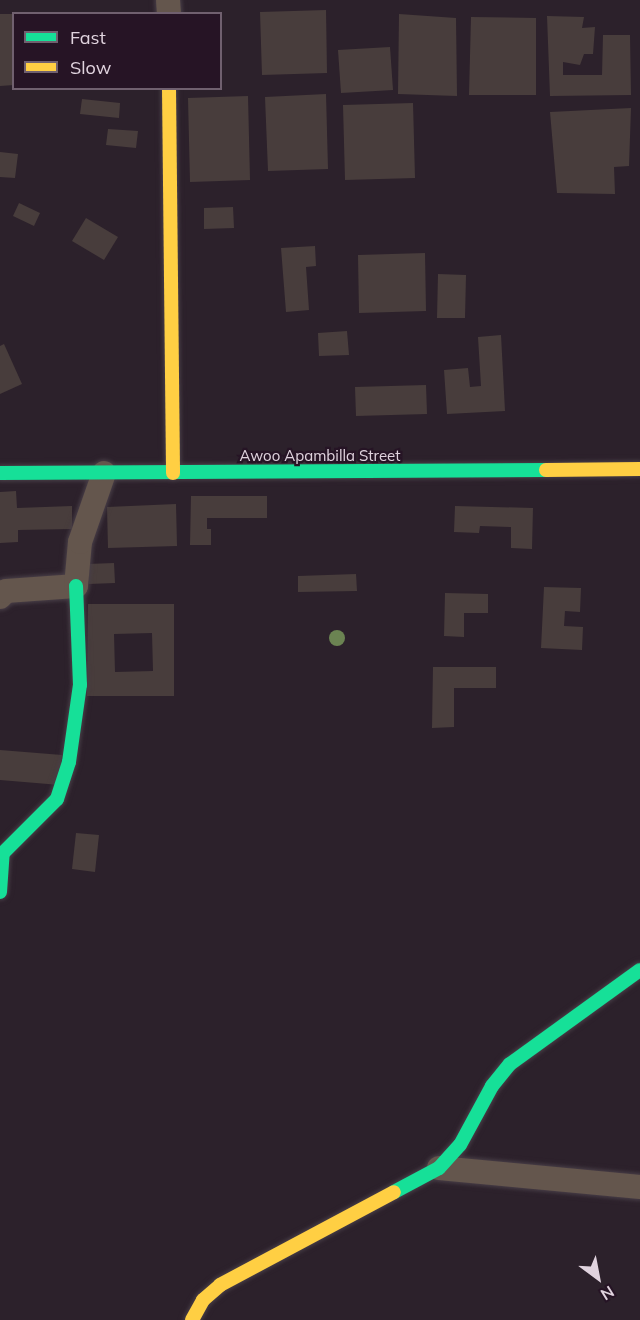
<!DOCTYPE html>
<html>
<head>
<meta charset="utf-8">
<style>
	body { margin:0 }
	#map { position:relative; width:640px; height:1320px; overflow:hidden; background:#2c212b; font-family:Mulish,sans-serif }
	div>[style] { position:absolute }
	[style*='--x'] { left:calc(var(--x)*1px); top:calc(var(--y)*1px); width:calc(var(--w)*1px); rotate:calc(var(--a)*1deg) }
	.building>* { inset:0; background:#483d3c }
	.roads { filter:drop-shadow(0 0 2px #483e47) drop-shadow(0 0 2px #483e47) }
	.street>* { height:24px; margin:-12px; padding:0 12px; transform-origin:12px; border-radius:12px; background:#64564d }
	.fast>* { height:14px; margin:-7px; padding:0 7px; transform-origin:7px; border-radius:7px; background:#16e098 }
	.slow>* { height:14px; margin:-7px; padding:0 7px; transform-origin:7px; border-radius:7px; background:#ffcf43 }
	.trees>* { width:16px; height:16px; margin:-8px; border-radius:50%; background:#6b8352 }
	span { translate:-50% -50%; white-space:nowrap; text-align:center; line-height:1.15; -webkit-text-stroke:4.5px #261425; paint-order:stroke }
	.street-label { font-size:15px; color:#e0d3de }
	.legend { position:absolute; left:12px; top:12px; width:210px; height:78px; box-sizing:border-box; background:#261425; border:2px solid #70606f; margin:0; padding:8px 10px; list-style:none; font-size:18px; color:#e0d3de }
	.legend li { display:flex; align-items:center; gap:12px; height:30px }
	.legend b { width:30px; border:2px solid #70606f }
	.north { position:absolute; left:568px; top:1248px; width:60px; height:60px; -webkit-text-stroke:4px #261425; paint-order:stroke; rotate:148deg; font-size:16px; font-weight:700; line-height:24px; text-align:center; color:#e0d3de }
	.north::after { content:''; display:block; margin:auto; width:21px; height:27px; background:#e0d3de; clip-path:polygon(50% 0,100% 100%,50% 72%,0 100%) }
</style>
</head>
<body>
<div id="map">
	<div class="building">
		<div style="clip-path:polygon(326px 10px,327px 73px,262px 75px,260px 12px)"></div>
		<div style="clip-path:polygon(0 14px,14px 14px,14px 85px,0 86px)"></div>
		<div style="clip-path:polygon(399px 14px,456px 18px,457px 96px,398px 94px)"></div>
		<div style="clip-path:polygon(547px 16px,584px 17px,582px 28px,595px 27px,593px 54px,584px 54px,580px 65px,563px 62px,563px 75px,602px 75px,603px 35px,630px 35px,631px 95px,550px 96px)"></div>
		<div style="clip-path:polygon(471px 17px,536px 18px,536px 95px,469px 95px)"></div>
		<div style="clip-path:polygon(390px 47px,393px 90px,341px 93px,338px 50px)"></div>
		<div style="clip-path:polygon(326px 94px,328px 169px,268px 171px,265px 97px)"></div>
		<div style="clip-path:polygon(248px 96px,250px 180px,190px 182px,188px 98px)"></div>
		<div style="clip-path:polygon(82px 99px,120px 103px,119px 118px,80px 114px)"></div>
		<div style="clip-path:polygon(413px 103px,415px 178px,345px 180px,343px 105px)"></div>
		<div style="clip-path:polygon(631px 108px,629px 166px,614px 167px,615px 194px,557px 193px,550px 112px)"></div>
		<div style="clip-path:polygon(108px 129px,138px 131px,136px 148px,106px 145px)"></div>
		<div style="clip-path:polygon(0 152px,18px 154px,15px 178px,0 177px)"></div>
		<div style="clip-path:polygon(19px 203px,40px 213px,34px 226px,13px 216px)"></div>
		<div style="clip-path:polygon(233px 207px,234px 228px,204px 229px,204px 208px)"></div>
		<div style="clip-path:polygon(86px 218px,118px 237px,104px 260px,72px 241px)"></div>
		<div style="clip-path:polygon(315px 246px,316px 266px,306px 267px,309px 310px,286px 312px,281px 248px)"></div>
		<div style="clip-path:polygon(425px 253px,426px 311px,359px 313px,358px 255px)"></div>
		<div style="clip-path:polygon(438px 274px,466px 275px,465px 318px,437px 318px)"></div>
		<div style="clip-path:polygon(347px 331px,349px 355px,319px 356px,318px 333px)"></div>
		<div style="clip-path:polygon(501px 335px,505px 411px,447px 414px,444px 370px,468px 368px,470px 387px,481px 386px,478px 337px)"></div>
		<div style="clip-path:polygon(4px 344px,22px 384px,0 394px,0 346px)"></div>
		<div style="clip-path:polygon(426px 385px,427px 414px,356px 416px,355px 387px)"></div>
		<div style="clip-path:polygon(16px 491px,17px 508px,72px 506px,72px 529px,18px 530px,18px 542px,0 543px,0 492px)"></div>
		<div style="clip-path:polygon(191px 496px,267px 496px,267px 518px,207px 518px,207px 529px,211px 529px,211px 545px,190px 545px)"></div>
		<div style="clip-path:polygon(176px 504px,177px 546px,108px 548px,107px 507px)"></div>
		<div style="clip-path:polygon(455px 506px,533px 508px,532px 549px,511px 548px,511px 527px,480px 526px,479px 533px,454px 532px)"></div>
		<div style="clip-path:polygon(114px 563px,115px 583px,89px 584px,88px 564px)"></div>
		<div style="clip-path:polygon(356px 574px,357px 591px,298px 592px,298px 576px)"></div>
		<div style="clip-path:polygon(544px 587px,581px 588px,580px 612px,565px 611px,564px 626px,583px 627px,582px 650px,541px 648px)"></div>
		<div style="clip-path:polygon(445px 593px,488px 594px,488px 613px,464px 613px,464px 637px,444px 636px)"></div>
		<div style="clip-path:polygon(evenodd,88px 604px,174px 604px,174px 696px,87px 696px,88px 604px,152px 633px,153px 671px,115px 672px,114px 634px,152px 633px)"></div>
		<div style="clip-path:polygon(433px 667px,496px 667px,496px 688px,454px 688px,454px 727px,432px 728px)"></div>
		<div style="clip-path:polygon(0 750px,62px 755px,60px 785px,0 780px)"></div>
		<div style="clip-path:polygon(76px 833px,99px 835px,95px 872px,72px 869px)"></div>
	</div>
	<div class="roads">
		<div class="street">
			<div style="--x:168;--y:0;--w:14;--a:86"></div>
			<div style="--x:0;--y:597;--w:8;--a:-45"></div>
			<div style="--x:6;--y:591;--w:70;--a:-4.1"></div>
			<div style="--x:76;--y:586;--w:44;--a:-84.8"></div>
			<div style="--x:80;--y:542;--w:73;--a:-70.8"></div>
			<div style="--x:439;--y:1168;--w:202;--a:5.4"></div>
		</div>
		<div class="fast">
			<div style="--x:0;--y:473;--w:546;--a:-0.31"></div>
			<div style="--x:0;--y:892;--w:39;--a:-86"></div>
			<div style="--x:3;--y:853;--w:76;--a:-45"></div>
			<div style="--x:57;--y:799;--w:39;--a:-72"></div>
			<div style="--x:69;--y:762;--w:78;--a:-81.9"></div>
			<div style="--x:80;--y:685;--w:99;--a:-92.3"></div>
			<div style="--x:394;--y:1192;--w:51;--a:-28.1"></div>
			<div style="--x:439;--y:1168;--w:31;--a:-48"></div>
			<div style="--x:460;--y:1145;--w:67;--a:-61.5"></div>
			<div style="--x:492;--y:1086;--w:28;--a:-51"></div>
			<div style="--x:510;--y:1064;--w:160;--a:-35.9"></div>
		</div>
		<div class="slow">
			<div style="--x:169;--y:88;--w:385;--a:89.4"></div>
			<div style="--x:546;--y:470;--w:94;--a:-0.6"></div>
			<div style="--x:192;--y:1320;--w:23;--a:-61"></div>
			<div style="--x:203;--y:1300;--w:23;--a:-41"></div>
			<div style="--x:220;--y:1285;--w:197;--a:-28.1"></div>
		</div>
	</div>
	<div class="trees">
		<div style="left:337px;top:638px"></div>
	</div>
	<div class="street-label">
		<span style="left:320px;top:456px">Awoo Apambilla Street</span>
	</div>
	<ul class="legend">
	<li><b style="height:8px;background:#16e098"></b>Fast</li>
	<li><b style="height:8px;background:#ffcf43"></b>Slow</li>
	</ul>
	<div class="north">N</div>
</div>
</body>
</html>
